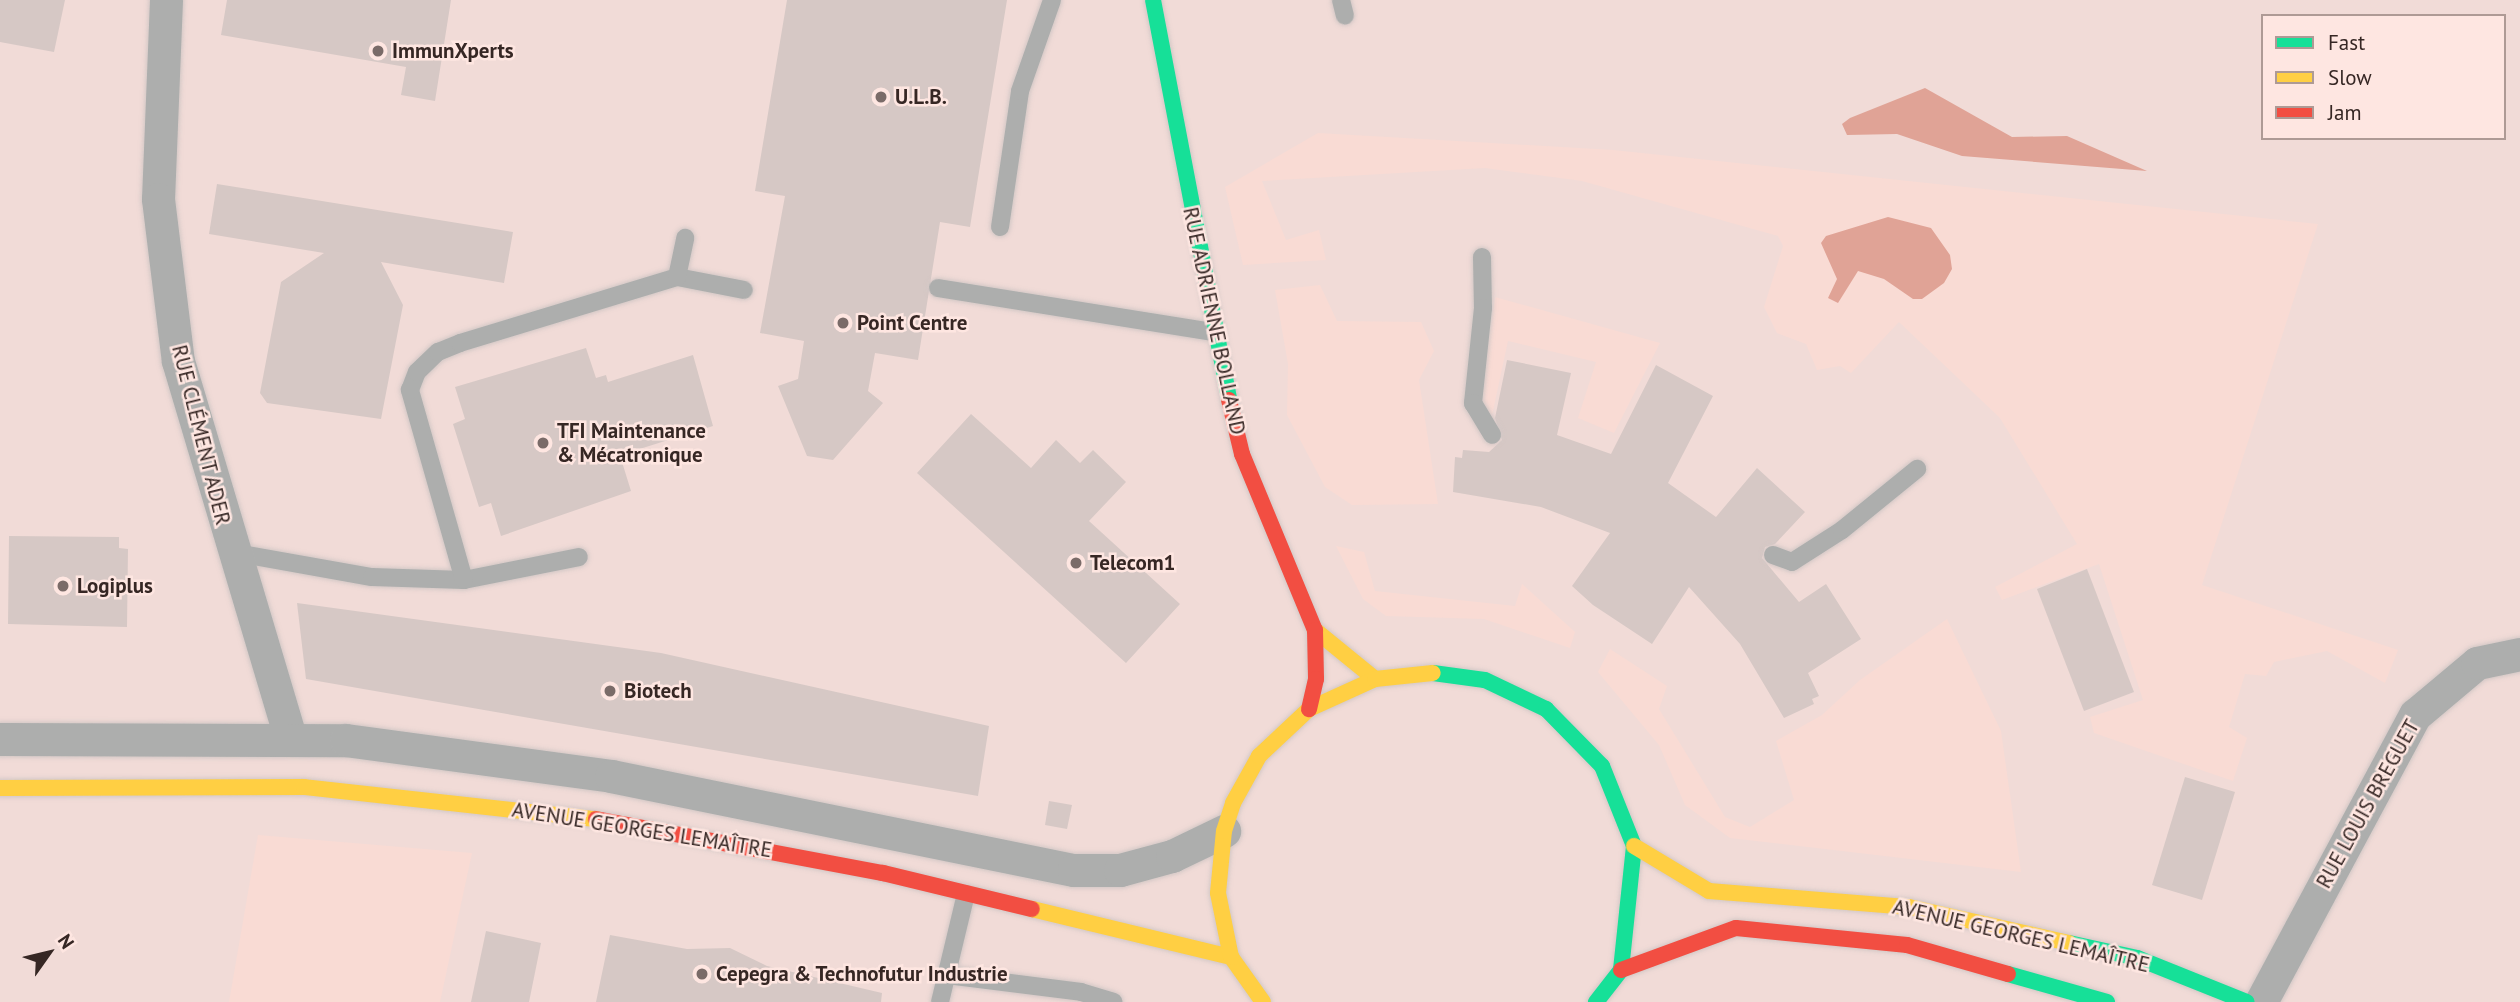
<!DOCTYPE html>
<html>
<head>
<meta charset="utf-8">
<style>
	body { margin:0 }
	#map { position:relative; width:2520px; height:1002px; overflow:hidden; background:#f8eae7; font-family:"PT Sans",sans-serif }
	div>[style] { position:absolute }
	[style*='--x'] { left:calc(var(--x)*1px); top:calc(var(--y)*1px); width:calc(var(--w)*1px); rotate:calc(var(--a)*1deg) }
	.built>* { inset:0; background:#f1dbd7 }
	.green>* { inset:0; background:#f9dbd4 }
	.water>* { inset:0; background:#e0a396 }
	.building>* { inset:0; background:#d6c8c5 }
	.roads { filter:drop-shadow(0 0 2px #d3c8c6) drop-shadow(0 0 2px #d3c8c6) }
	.lane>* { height:18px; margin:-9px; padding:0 9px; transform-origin:9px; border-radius:9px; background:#adaead }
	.street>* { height:33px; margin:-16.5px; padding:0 16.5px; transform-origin:16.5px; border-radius:16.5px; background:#adaead }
	.fast>* { height:16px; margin:-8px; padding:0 8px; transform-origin:8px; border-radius:8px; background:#16e098 }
	.slow>* { height:16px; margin:-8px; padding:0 8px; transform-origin:8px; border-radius:8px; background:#ffcf43 }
	.jam>* { height:16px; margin:-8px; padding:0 8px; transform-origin:8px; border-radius:8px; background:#f24e42 }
	.dots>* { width:19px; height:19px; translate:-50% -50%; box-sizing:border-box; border:4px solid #fee6e1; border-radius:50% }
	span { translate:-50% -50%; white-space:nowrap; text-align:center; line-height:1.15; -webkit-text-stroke:5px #fee6e1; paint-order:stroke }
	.poi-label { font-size:21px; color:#362724; font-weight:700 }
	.left { translate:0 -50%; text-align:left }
	.street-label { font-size:21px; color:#362724 }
	.legend { position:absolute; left:2261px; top:14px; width:245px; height:126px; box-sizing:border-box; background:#fee6e1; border:2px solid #ae9a95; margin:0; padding:9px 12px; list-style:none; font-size:21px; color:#362724 }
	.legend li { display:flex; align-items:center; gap:14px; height:35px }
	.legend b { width:35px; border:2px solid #ae9a95 }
	.north { position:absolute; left:14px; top:918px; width:70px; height:70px; -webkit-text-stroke:5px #fee6e1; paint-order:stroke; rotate:56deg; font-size:19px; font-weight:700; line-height:28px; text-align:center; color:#362724 }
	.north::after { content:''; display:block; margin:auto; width:24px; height:32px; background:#362724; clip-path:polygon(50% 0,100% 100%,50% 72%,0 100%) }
</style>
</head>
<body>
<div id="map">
	<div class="built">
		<div style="clip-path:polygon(evenodd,0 0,2520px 0,2520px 1002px,0 1002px,0 0,2263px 16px,2504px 16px,2504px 138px,2263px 138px,2263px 16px)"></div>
	</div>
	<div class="green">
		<div style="clip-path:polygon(1318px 133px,1613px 150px,2318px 224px,2202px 585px,2398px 650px,2385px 683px,2327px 651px,2274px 662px,2266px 676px,2245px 674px,2229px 727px,2247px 738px,2233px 781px,2094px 733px,2090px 717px,2143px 700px,2099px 564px,2002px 600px,1995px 587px,2077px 544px,2000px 418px,1899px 322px,1851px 373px,1840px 366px,1817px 370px,1806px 344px,1777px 333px,1764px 307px,1783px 246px,1778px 236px,1582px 181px,1485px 168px,1262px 181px,1286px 240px,1319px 230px,1326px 260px,1243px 265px,1225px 187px)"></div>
		<div style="clip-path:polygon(1320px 285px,1337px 321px,1421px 322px,1434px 351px,1419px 380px,1438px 504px,1352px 505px,1325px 487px,1287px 415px,1288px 364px,1275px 290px)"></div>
		<div style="clip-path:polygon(1495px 297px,1660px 343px,1614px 433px,1578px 418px,1596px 362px,1508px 341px,1491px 420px,1481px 399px)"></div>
		<div style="clip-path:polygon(1336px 546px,1364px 552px,1375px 591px,1515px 606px,1522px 584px,1575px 632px,1570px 648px,1484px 619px,1386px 616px,1363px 599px)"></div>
		<div style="clip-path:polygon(1947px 619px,2001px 731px,2021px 872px,1730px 838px,1685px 805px,1659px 745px,1598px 672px,1610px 649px,1667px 686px,1659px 709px,1725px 817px,1750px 827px,1794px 800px,1776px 741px,1822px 715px,1860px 680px)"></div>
		<div style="clip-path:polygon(258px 835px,472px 853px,440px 1002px,229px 1002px)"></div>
	</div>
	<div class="water">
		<div style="clip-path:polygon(1925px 88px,2012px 137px,2067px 136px,2147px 171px,1962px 156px,1897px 134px,1847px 135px,1842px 124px,1850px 118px)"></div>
		<div style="clip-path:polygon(1888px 217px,1931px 228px,1950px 255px,1952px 269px,1944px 283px,1922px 299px,1913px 299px,1884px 279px,1858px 271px,1838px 303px,1828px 298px,1837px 279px,1821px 243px,1826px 236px)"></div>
	</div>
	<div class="building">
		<div style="clip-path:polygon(0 0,65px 0,54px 52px,0 42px)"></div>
		<div style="clip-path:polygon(227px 0,451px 0,435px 101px,401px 95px,406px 67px,221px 35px)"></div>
		<div style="clip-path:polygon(787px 0,1007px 0,970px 227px,940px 222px,918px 360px,875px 353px,868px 391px,883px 403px,833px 460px,807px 456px,778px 386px,798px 379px,804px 341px,760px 333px,785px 196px,755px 191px)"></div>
		<div style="clip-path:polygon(217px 184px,513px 232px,504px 283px,381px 262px,403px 305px,381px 419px,267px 403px,260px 393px,281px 282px,324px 253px,209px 234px)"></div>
		<div style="clip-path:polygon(586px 348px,596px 378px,606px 375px,608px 382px,693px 355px,713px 426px,630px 452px,632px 459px,622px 462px,631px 491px,501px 536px,491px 503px,479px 507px,453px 424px,465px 419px,455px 387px)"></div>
		<div style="clip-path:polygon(1507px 360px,1571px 373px,1557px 435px,1611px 454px,1656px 365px,1713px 396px,1668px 483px,1716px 517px,1757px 468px,1805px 512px,1775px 544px,1765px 547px,1762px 558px,1799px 602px,1826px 584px,1861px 639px,1808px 673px,1819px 696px,1812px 699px,1814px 704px,1784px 718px,1740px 644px,1689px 587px,1652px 644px,1593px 605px,1572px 586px,1610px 533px,1541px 507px,1453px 492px,1455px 457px,1462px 458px,1463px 450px,1489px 452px,1502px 440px,1495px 418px)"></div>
		<div style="clip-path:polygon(971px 414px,1031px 468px,1056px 440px,1080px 463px,1093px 450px,1126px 482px,1089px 521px,1180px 604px,1126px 663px,917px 473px)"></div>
		<div style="clip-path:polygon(9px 536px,119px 537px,119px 548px,128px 549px,127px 627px,8px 624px)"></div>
		<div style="clip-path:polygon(2087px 569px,2134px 692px,2084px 711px,2037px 589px)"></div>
		<div style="clip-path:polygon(297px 603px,661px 653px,989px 726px,978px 796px,306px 679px)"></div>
		<div style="clip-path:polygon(2185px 777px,2235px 792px,2202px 900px,2152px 885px)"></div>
		<div style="clip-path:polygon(1049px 801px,1072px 805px,1067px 829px,1045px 825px)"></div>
		<div style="clip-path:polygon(486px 931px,541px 943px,529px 1002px,471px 1002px)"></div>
		<div style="clip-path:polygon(610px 935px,687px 949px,730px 948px,767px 966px,882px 993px,881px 1002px,596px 1002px)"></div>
	</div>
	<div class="roads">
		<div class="lane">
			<div style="--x:1341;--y:0;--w:16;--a:76"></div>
			<div style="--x:1000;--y:227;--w:137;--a:-81.6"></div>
			<div style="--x:1020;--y:91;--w:96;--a:-70.6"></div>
			<div style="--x:1482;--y:257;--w:51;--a:88.9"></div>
			<div style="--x:1483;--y:308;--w:96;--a:96"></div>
			<div style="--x:1473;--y:403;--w:37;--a:59"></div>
			<div style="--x:677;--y:277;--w:68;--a:11"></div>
			<div style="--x:938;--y:288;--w:278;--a:9.1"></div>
			<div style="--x:231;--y:552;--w:143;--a:10.1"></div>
			<div style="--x:372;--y:577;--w:92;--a:1.9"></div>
			<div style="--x:464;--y:580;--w:117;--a:-11.3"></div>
			<div style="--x:1773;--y:555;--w:20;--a:20"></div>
			<div style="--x:1792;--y:562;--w:59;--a:-32.6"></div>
			<div style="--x:1842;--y:530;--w:97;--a:-39.1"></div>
			<div style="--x:464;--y:580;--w:198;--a:-105.9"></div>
			<div style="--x:410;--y:390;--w:19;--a:-69"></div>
			<div style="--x:417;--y:372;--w:29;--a:-44"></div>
			<div style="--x:438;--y:352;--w:24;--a:-22"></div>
			<div style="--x:460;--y:343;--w:227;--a:-16.9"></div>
			<div style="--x:677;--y:277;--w:40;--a:-78"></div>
			<div style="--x:947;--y:975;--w:135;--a:7.2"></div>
			<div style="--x:1081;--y:992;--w:34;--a:17"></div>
			<div style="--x:940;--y:1002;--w:111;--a:-76.5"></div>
		</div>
		<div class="street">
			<div style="--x:166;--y:0;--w:199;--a:92.3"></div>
			<div style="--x:158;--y:199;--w:163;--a:83"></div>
			<div style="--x:178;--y:361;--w:391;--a:73.4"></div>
			<div style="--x:0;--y:739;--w:346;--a:0.2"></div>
			<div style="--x:346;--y:740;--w:267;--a:7.7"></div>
			<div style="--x:611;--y:776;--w:472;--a:11.5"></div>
			<div style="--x:1074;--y:870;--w:46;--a:0"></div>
			<div style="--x:1120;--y:870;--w:54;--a:-15.1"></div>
			<div style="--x:1172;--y:856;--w:58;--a:-25.7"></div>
			<div style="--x:2261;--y:1002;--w:326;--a:-61.8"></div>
			<div style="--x:2415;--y:715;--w:81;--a:-40"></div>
			<div style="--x:2477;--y:663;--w:44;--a:-11.8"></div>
		</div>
		<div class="fast">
			<div style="--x:1153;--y:0;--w:407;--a:79.2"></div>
			<div style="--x:1433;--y:673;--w:52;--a:7.7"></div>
			<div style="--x:1485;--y:680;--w:68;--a:25.4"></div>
			<div style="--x:1546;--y:709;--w:80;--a:45.5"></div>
			<div style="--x:1602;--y:766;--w:86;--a:68.2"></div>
			<div style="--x:1634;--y:846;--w:125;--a:96"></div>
			<div style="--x:1621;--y:970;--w:41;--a:128"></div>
			<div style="--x:2069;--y:943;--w:70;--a:12.4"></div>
			<div style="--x:2137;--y:958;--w:118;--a:21.8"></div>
			<div style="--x:2008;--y:974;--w:103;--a:15.8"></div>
		</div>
		<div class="slow">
			<div style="--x:1315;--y:630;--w:77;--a:39.2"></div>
			<div style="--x:0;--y:788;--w:304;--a:-0.2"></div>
			<div style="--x:304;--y:787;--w:294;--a:6.3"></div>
			<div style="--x:1634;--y:846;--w:87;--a:31"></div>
			<div style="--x:1709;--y:891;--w:201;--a:4.6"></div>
			<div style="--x:1909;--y:907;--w:164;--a:12.7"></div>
			<div style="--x:1032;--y:909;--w:205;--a:13.6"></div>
			<div style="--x:1263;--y:1002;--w:55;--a:-125.4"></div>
			<div style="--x:1231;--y:957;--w:65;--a:-101.5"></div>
			<div style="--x:1218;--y:893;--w:62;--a:-84.5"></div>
			<div style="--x:1224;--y:831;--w:29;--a:-72"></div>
			<div style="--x:1233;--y:803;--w:54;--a:-61"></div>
			<div style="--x:1259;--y:756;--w:69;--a:-43.2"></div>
			<div style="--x:1309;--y:709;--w:72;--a:-24.4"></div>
			<div style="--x:1375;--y:679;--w:58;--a:-5.9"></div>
		</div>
		<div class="jam">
			<div style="--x:1229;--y:400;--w:56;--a:76.5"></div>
			<div style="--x:1242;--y:454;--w:191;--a:67.5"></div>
			<div style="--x:1315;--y:630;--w:49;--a:88.8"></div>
			<div style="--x:1316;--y:679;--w:31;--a:103"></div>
			<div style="--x:596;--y:819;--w:292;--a:10.7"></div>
			<div style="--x:883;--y:873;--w:153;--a:13.6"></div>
			<div style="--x:1621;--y:970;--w:122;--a:-20.1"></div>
			<div style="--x:1736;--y:928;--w:172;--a:5.7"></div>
			<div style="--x:1907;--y:945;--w:105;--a:16"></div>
		</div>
	</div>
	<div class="dots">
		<div style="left:378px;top:51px;background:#7a6b68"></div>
		<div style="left:881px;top:97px;background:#7a6b68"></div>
		<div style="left:843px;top:323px;background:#7a6b68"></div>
		<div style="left:543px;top:443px;background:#7a6b68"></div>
		<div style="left:1076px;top:563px;background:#7a6b68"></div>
		<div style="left:63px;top:586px;background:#7a6b68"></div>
		<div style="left:610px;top:691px;background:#7a6b68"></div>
		<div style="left:702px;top:974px;background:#7a6b68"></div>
	</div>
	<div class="poi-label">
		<span class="left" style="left:392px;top:51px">ImmunXperts</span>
		<span class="left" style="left:895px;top:97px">U.L.B.</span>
		<span class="left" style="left:857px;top:323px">Point Centre</span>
		<span class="left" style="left:557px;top:443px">TFI Maintenance<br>&amp; Mécatronique</span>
		<span class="left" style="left:1090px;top:563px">Telecom1</span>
		<span class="left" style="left:77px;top:586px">Logiplus</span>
		<span class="left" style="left:624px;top:691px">Biotech</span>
		<span class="left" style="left:716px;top:974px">Cepegra &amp; Technofutur Industrie</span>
	</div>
	<div class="street-label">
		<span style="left:1214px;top:321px;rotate:78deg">RUE ADRIENNE BOLLAND</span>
		<span style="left:201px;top:435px;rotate:76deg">RUE CLÉMENT ADER</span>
		<span style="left:2368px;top:804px;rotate:-61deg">RUE LOUIS BREGUET</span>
		<span style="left:642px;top:830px;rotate:9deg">AVENUE GEORGES LEMAÎTRE</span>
		<span style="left:2021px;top:936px;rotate:13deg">AVENUE GEORGES LEMAÎTRE</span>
	</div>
	<ul class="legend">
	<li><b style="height:9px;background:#16e098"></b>Fast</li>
	<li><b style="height:9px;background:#ffcf43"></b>Slow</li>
	<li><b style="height:9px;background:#f24e42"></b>Jam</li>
	</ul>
	<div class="north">N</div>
</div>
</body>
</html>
